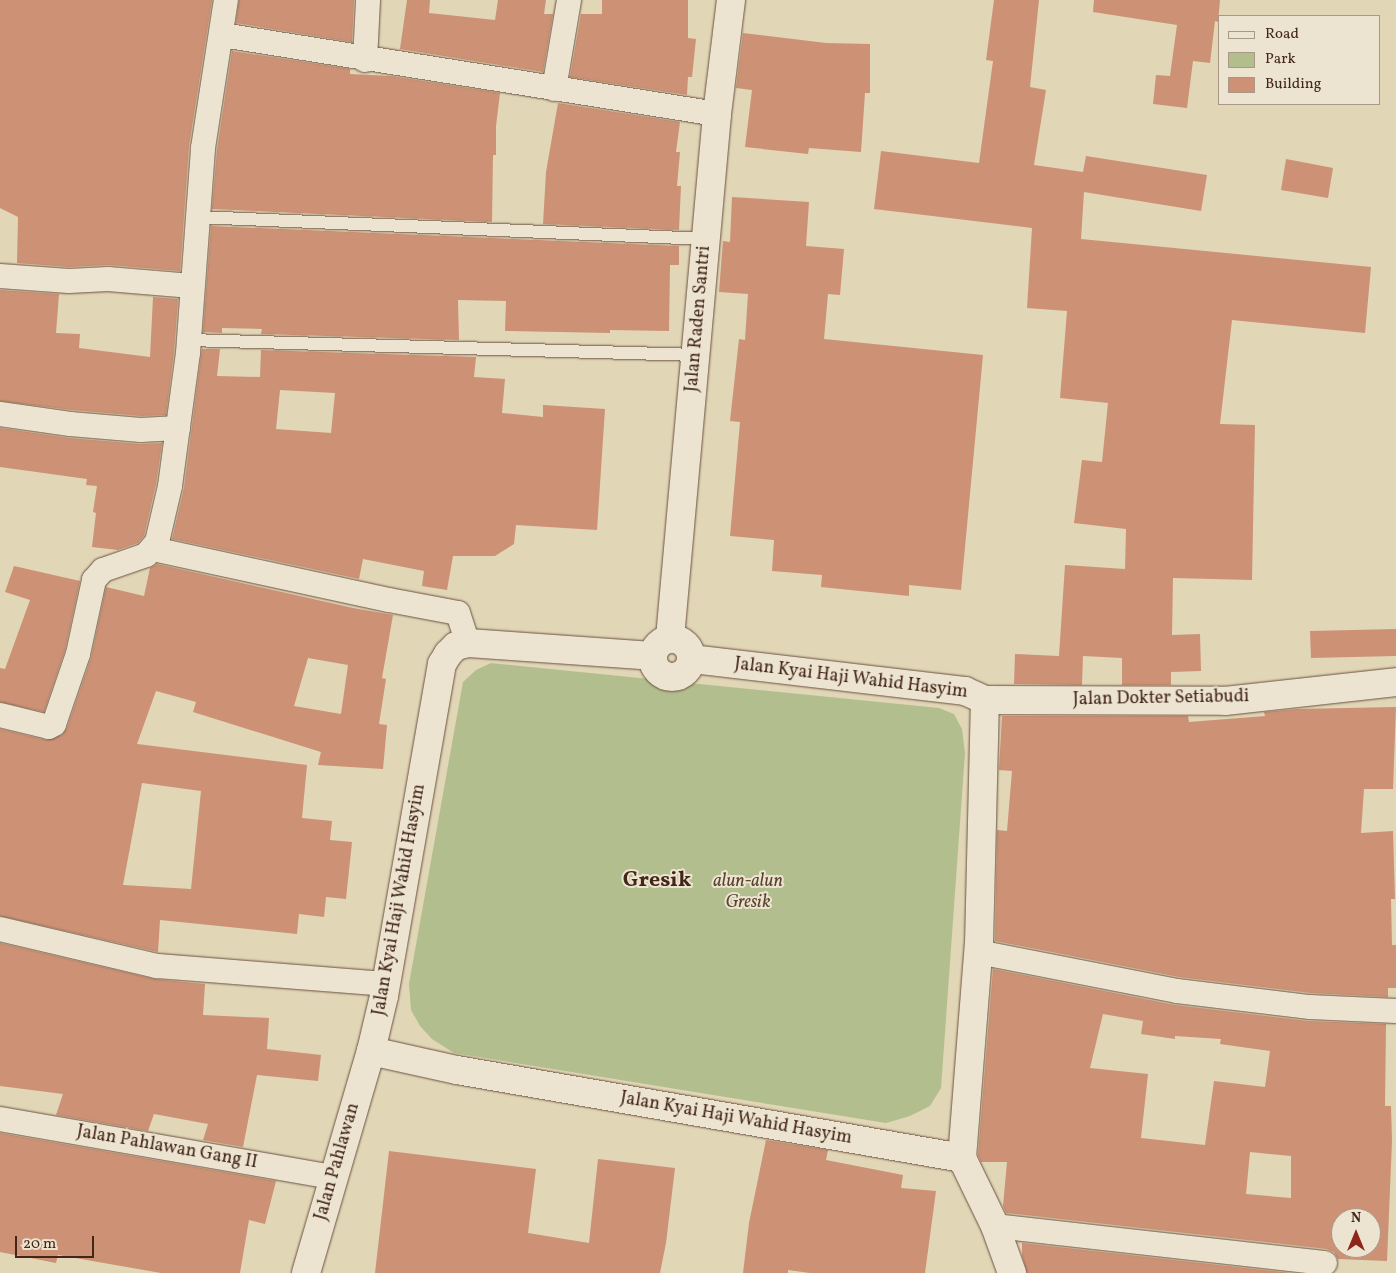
<!DOCTYPE html>
<html>
<head>
<meta charset="utf-8">
<style>
	body { margin:0 }
	#map { position:relative; width:1396px; height:1273px; overflow:hidden; background:#e1d6b6; font-family:Vollkorn,serif }
	div>[style] { position:absolute }
	[style*='--x'] { left:calc(var(--x)*1px); top:calc(var(--y)*1px); width:calc(var(--w)*1px); rotate:calc(var(--a)*1deg) }
	.green>* { inset:0; background:#b3be8e }
	.building>* { inset:0; background:#cd9176 }
	.roads { filter:drop-shadow(0 0 1px #6b5240) drop-shadow(0 0 1px #6b5240) }
	.service>* { height:12px; margin:-6px; padding:0 6px; transform-origin:6px; border-radius:6px; background:#ece4d0 }
	.minor>* { height:24px; margin:-12px; padding:0 12px; transform-origin:12px; border-radius:12px; background:#ece4d0 }
	.tertiary>* { height:28px; margin:-14px; padding:0 14px; transform-origin:14px; border-radius:14px; background:#ece4d0 }
	.tertiary>.ring { margin:-14px; padding:0; box-sizing:content-box; background:none; border:28px solid #ece4d0; border-radius:50% }
	span { translate:-50% -50%; white-space:nowrap; text-align:center; line-height:1.15; -webkit-text-stroke:4px #ece4d0; paint-order:stroke }
	.street-label { font-size:18px; color:#442618 }
	.park-label { font-size:18px; color:#5a4430; font-style:italic }
	.district-label { font-size:22px; color:#442618; font-weight:700 }
	.legend { position:absolute; left:1218px; top:15px; width:162px; height:90px; box-sizing:border-box; background:#ece4d0; border:1px solid #a99886; margin:0; padding:6px 9px; list-style:none; font-size:15px; color:#442618 }
	.legend li { display:flex; align-items:center; gap:10px; height:25px }
	.legend b { width:25px; border:1px solid #a99886 }
	.north { position:absolute; left:1331px; top:1208px; width:50px; height:50px; box-sizing:border-box; background:#ece4d0; border:1px solid #a99886; border-radius:50%; rotate:0deg; font-size:14px; font-weight:700; line-height:20px; text-align:center; color:#442618 }
	.north::after { content:''; display:block; margin:auto; width:18px; height:22px; background:#8f2418; clip-path:polygon(50% 0,100% 100%,50% 72%,0 100%) }
	.scale { position:absolute; left:15px; top:1236px; width:79px; height:22px; box-sizing:border-box; border:2px solid #442618; border-top:0; padding-left:6px; font-size:15px; line-height:18px; white-space:nowrap; color:#442618; -webkit-text-stroke:4px #ece4d0; paint-order:stroke }
</style>
</head>
<body>
<div id="map">
	<div class="green">
		<div style="clip-path:polygon(491px 663px,939px 708px,954px 714px,962px 729px,965px 753px,941px 1088px,930px 1106px,910px 1116px,886px 1123px,454px 1053px,432px 1039px,420px 1026px,411px 1010px,409px 984px,463px 682px,476px 670px)"></div>
	</div>
	<div class="building">
		<div style="clip-path:polygon(0 0,212px 0,189px 146px,180px 271px,109px 265px,69px 267px,17px 263px,18px 217px,0 208px)"></div>
		<div style="clip-path:polygon(239px 0,354px 0,352px 42px,236px 23px)"></div>
		<div style="clip-path:polygon(407px 0,430px 0,429px 13px,495px 20px,498px 0,546px 0,544px 14px,553px 14px,543px 72px,400px 49px)"></div>
		<div style="clip-path:polygon(602px 0,688px 0,688px 38px,696px 39px,692px 77px,688px 77px,687px 95px,570px 77px,581px 14px,602px 14px)"></div>
		<div style="clip-path:polygon(994px 0,1039px 0,1030px 87px,1046px 90px,1034px 165px,1083px 172px,1086px 156px,1207px 175px,1201px 211px,1084px 192px,1081px 239px,1371px 267px,1365px 333px,1232px 320px,1220px 424px,1255px 425px,1252px 580px,1173px 578px,1172px 635px,1200px 634px,1201px 671px,1171px 672px,1171px 685px,1122px 685px,1122px 658px,1083px 656px,1082px 685px,1014px 684px,1015px 654px,1059px 656px,1065px 565px,1125px 569px,1126px 529px,1074px 523px,1082px 460px,1102px 462px,1108px 403px,1060px 398px,1067px 311px,1027px 308px,1032px 228px,874px 209px,881px 151px,979px 163px,993px 61px,986px 60px)"></div>
		<div style="clip-path:polygon(1094px 0,1220px 0,1218px 22px,1215px 21px,1210px 63px,1193px 61px,1187px 108px,1153px 104px,1156px 75px,1170px 76px,1177px 25px,1093px 12px)"></div>
		<div style="clip-path:polygon(743px 33px,826px 43px,870px 44px,870px 93px,865px 93px,861px 152px,809px 148px,808px 154px,745px 147px,752px 90px,736px 88px)"></div>
		<div style="clip-path:polygon(232px 51px,350px 69px,350px 74px,391px 76px,500px 93px,496px 126px,496px 155px,493px 155px,492px 222px,212px 209px,217px 150px)"></div>
		<div style="clip-path:polygon(558px 103px,680px 122px,676px 152px,680px 152px,677px 186px,681px 186px,679px 230px,543px 224px,546px 172px)"></div>
		<div style="clip-path:polygon(1286px 159px,1333px 168px,1328px 198px,1281px 190px)"></div>
		<div style="clip-path:polygon(732px 197px,809px 202px,806px 246px,844px 249px,840px 295px,828px 294px,824px 339px,983px 355px,961px 590px,909px 585px,909px 596px,821px 587px,822px 575px,772px 571px,774px 540px,730px 536px,740px 422px,730px 421px,739px 339px,745px 340px,748px 294px,719px 292px,723px 241px,730px 242px)"></div>
		<div style="clip-path:polygon(211px 226px,679px 246px,679px 265px,670px 265px,669px 331px,610px 330px,610px 333px,505px 331px,506px 301px,458px 300px,459px 340px,261px 334px,262px 329px,222px 328px,222px 333px,203px 332px)"></div>
		<div style="clip-path:polygon(0 290px,59px 294px,56px 333px,80px 334px,79px 348px,150px 357px,153px 297px,178px 299px,174px 352px,166px 415px,141px 416px,72px 410px,0 401px)"></div>
		<div style="clip-path:polygon(evenodd,202px 349px,220px 349px,217px 376px,260px 377px,261px 350px,476px 357px,474px 377px,505px 379px,502px 413px,543px 417px,543px 405px,605px 409px,597px 530px,516px 525px,514px 544px,495px 556px,453px 556px,447px 590px,422px 586px,424px 571px,363px 559px,359px 579px,172px 539px,184px 488px,202px 349px,280px 390px,335px 393px,331px 433px,276px 429px,280px 390px)"></div>
		<div style="clip-path:polygon(0 428px,69px 438px,140px 444px,162px 443px,156px 484px,144px 536px,138px 543px,118px 550px,92px 547px,96px 513px,93px 512px,97px 486px,86px 485px,87px 479px,0 467px)"></div>
		<div style="clip-path:polygon(evenodd,157px 564px,353px 608px,393px 615px,382px 678px,386px 679px,379px 724px,387px 725px,383px 769px,318px 765px,321px 752px,193px 712px,196px 702px,156px 691px,137px 744px,307px 765px,302px 818px,332px 821px,330px 840px,352px 842px,346px 899px,326px 897px,324px 917px,299px 914px,297px 934px,160px 920px,158px 952px,0 916px,0 729px,46px 740px,62px 735px,67px 728px,91px 658px,106px 587px,144px 596px,150px 568px,157px 564px,308px 658px,348px 665px,341px 714px,294px 706px,308px 658px,157px 564px,142px 783px,201px 791px,191px 889px,123px 885px,142px 783px)"></div>
		<div style="clip-path:polygon(14px 566px,80px 581px,65px 650px,44px 712px,0 702px,0 668px,5px 669px,30px 600px,5px 592px)"></div>
		<div style="clip-path:polygon(1396px 629px,1396px 656px,1311px 658px,1310px 631px)"></div>
		<div style="clip-path:polygon(1396px 707px,1393px 789px,1364px 789px,1361px 833px,1393px 831px,1395px 899px,1391px 899px,1392px 945px,1396px 945px,1396px 988px,1388px 988px,1388px 997px,1311px 993px,1179px 977px,995px 941px,997px 830px,1007px 831px,1012px 771px,999px 770px,1002px 716px,1188px 716px,1189px 722px,1265px 716px,1264px 712px,1297px 709px)"></div>
		<div style="clip-path:polygon(0 943px,154px 979px,205px 984px,203px 1015px,269px 1018px,267px 1049px,321px 1055px,318px 1081px,257px 1075px,243px 1147px,203px 1140px,208px 1124px,154px 1114px,148px 1131px,56px 1115px,63px 1094px,0 1086px)"></div>
		<div style="clip-path:polygon(evenodd,993px 969px,1175px 1005px,1308px 1021px,1386px 1024px,1385px 1106px,1391px 1106px,1392px 1141px,1387px 1261px,1338px 1259px,1334px 1252px,1327px 1249px,1006px 1213px,1003px 1206px,1007px 1162px,981px 1162px,978px 1155px,993px 969px,1103px 1014px,1143px 1021px,1141px 1034px,1175px 1039px,1175px 1036px,1221px 1039px,1220px 1044px,1270px 1051px,1265px 1087px,1214px 1081px,1205px 1145px,1141px 1138px,1148px 1074px,1090px 1068px,1103px 1014px,993px 969px,1250px 1152px,1291px 1156px,1291px 1198px,1246px 1194px,1250px 1152px,993px 969px,1341px 1218px,1371px 1218px,1371px 1248px,1341px 1248px,1341px 1218px)"></div>
		<div style="clip-path:polygon(0 1133px,276px 1181px,265px 1224px,249px 1220px,240px 1273px,161px 1273px,58px 1255px,56px 1263px,0 1252px)"></div>
		<div style="clip-path:polygon(766px 1140px,828px 1150px,826px 1160px,903px 1175px,901px 1188px,936px 1191px,925px 1273px,810px 1273px,788px 1270px,788px 1273px,743px 1273px,749px 1223px)"></div>
		<div style="clip-path:polygon(389px 1151px,536px 1169px,528px 1233px,589px 1243px,598px 1159px,675px 1168px,666px 1243px,660px 1273px,375px 1273px)"></div>
		<div style="clip-path:polygon(1022px 1243px,1291px 1273px,1027px 1273px,1022px 1255px)"></div>
	</div>
	<div class="roads">
		<div class="service">
			<div style="--x:198;--y:217;--w:508;--a:2.48"></div>
			<div style="--x:189;--y:340;--w:507;--a:1.69"></div>
		</div>
		<div class="minor">
			<div style="--x:222;--y:35;--w:501;--a:9.07"></div>
			<div style="--x:365;--y:60;--w:60;--a:-87.1"></div>
			<div style="--x:554;--y:89;--w:90;--a:-80.4"></div>
			<div style="--x:0;--y:276;--w:69;--a:4.1"></div>
			<div style="--x:69;--y:281;--w:39;--a:-3"></div>
			<div style="--x:108;--y:279;--w:84;--a:4.8"></div>
			<div style="--x:0;--y:414;--w:71;--a:8.1"></div>
			<div style="--x:70;--y:424;--w:71;--a:4.8"></div>
			<div style="--x:141;--y:430;--w:37;--a:-3"></div>
			<div style="--x:153;--y:549;--w:241;--a:12.2"></div>
			<div style="--x:389;--y:600;--w:70;--a:10.7"></div>
			<div style="--x:458;--y:613;--w:32;--a:72"></div>
			<div style="--x:0;--y:715;--w:50;--a:13.8"></div>
			<div style="--x:49;--y:727;--w:6;--a:-31"></div>
			<div style="--x:54;--y:724;--w:74;--a:-71.1"></div>
			<div style="--x:78;--y:654;--w:76;--a:-77.8"></div>
			<div style="--x:94;--y:580;--w:13;--a:-48"></div>
			<div style="--x:103;--y:570;--w:46;--a:-19.2"></div>
			<div style="--x:146;--y:555;--w:17;--a:-50"></div>
			<div style="--x:157;--y:542;--w:57;--a:-76.9"></div>
			<div style="--x:170;--y:486;--w:134;--a:-82.3"></div>
			<div style="--x:188;--y:353;--w:206;--a:-85.8"></div>
			<div style="--x:203;--y:148;--w:150;--a:-81.2"></div>
			<div style="--x:0;--y:929;--w:161;--a:13.3"></div>
			<div style="--x:157;--y:966;--w:229;--a:4.5"></div>
			<div style="--x:978;--y:952;--w:203;--a:11.1"></div>
			<div style="--x:1177;--y:991;--w:134;--a:6.9"></div>
			<div style="--x:1310;--y:1007;--w:86;--a:2.7"></div>
			<div style="--x:0;--y:1119;--w:339;--a:9.9"></div>
			<div style="--x:995;--y:1226;--w:332;--a:6.4"></div>
		</div>
		<div class="tertiary">
			<div style="--x:670;--y:638;--w:526;--a:-84.87"></div>
			<div style="--x:717;--y:114;--w:115;--a:-83"></div>
			<div class="ring" style="left:653px;top:639px;width:10px;height:10px"></div>
			<div style="--x:985;--y:700;--w:240;--a:0.2"></div>
			<div style="--x:1225;--y:701;--w:172;--a:-6.3"></div>
			<div style="--x:371;--y:1051;--w:88;--a:12.5"></div>
			<div style="--x:457;--y:1070;--w:513;--a:9.88"></div>
			<div style="--x:962;--y:1158;--w:215;--a:-85.5"></div>
			<div style="--x:979;--y:944;--w:244;--a:-88.6"></div>
			<div style="--x:985;--y:700;--w:22;--a:-156"></div>
			<div style="--x:965;--y:691;--w:275;--a:-173.3"></div>
			<div style="--x:962;--y:1158;--w:76;--a:64.1"></div>
			<div style="--x:995;--y:1226;--w:50;--a:70.1"></div>
			<div style="--x:306;--y:1273;--w:231;--a:-73.7"></div>
			<div style="--x:371;--y:1051;--w:57;--a:-76.7"></div>
			<div style="--x:384;--y:996;--w:337;--a:-80.1"></div>
			<div style="--x:442;--y:664;--w:12;--a:-59"></div>
			<div style="--x:448;--y:654;--w:11;--a:-45"></div>
			<div style="--x:456;--y:646;--w:12;--a:-14"></div>
			<div style="--x:468;--y:643;--w:185;--a:4"></div>
		</div>
	</div>
	<div class="street-label">
		<span style="left:699px;top:319px;rotate:-85deg">Jalan Raden Santri</span>
		<span style="left:851px;top:679px;rotate:7deg">Jalan Kyai Haji Wahid Hasyim</span>
		<span style="left:1161px;top:699px;rotate:-1deg">Jalan Dokter Setiabudi</span>
		<span style="left:400px;top:900px;rotate:-80deg">Jalan Kyai Haji Wahid Hasyim</span>
		<span style="left:736px;top:1119px;rotate:10deg">Jalan Kyai Haji Wahid Hasyim</span>
		<span style="left:167px;top:1148px;rotate:10deg">Jalan Pahlawan Gang II</span>
		<span style="left:338px;top:1162px;rotate:-74deg">Jalan Pahlawan</span>
	</div>
	<div class="park-label">
		<span style="left:748px;top:893px">alun-alun<br>Gresik</span>
	</div>
	<div class="district-label">
		<span style="left:657px;top:881px">Gresik</span>
	</div>
	<ul class="legend">
	<li><b style="height:6px;background:#ece4d0"></b>Road</li>
	<li><b style="height:14px;background:#b3be8e"></b>Park</li>
	<li><b style="height:14px;background:#cd9176"></b>Building</li>
	</ul>
	<div class="north">N</div>
	<div class="scale">20 m</div>
</div>
</body>
</html>
